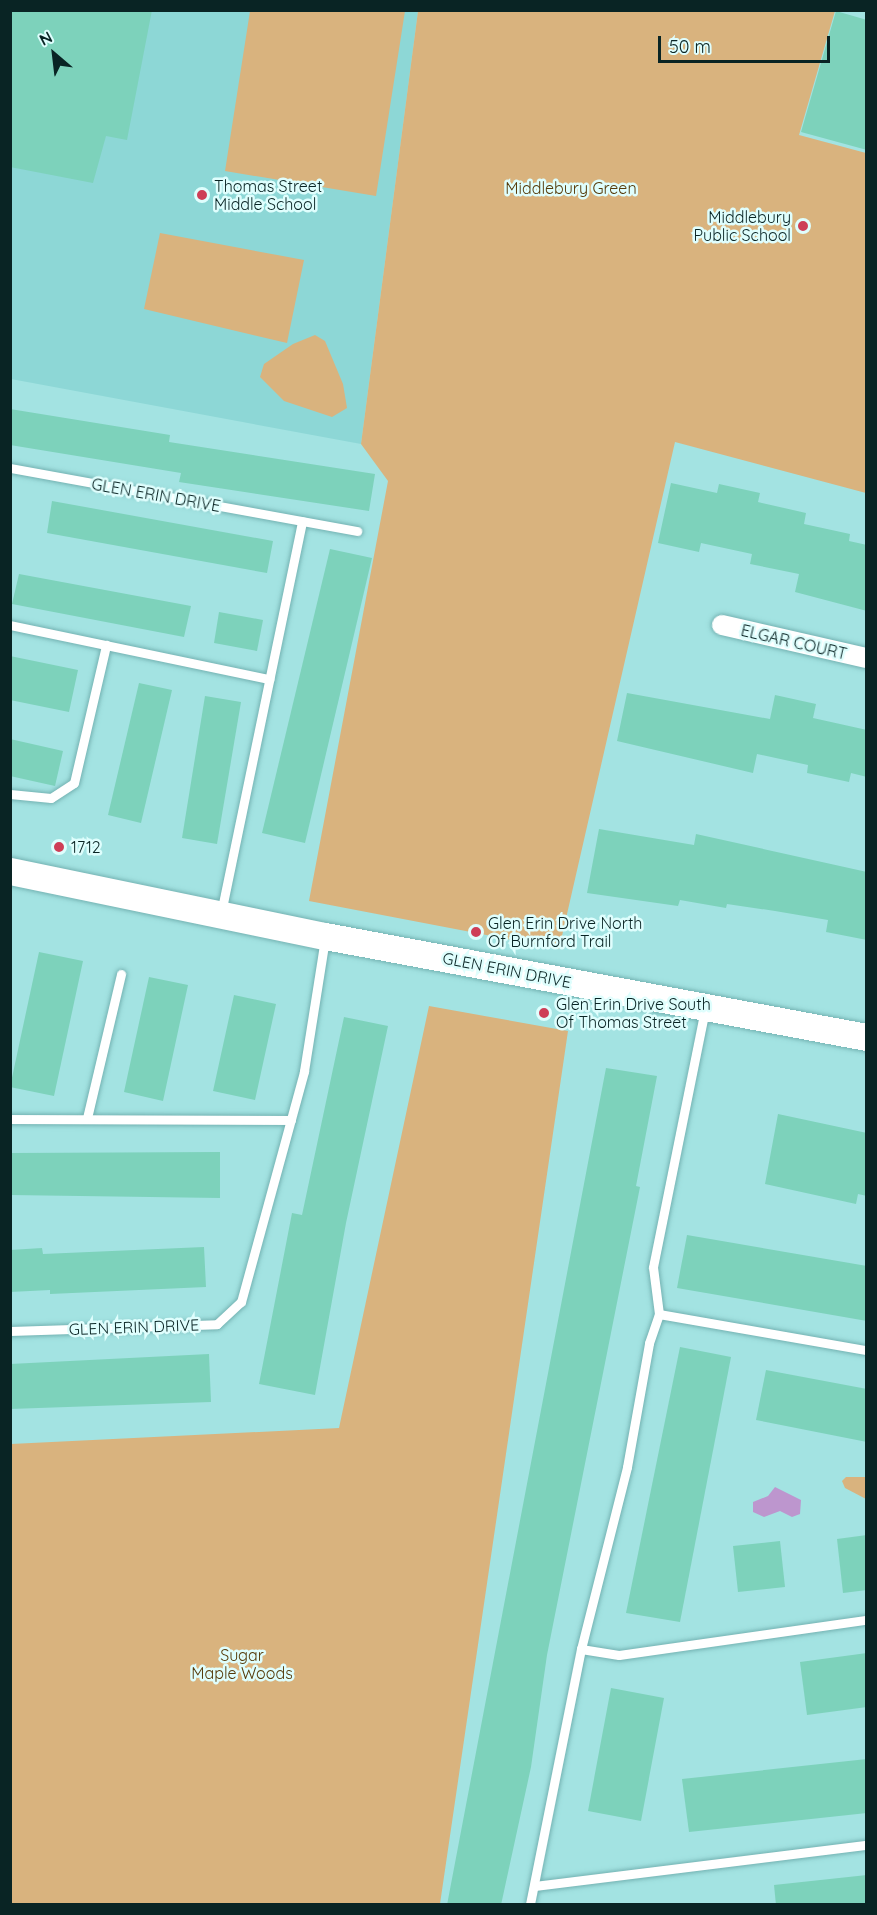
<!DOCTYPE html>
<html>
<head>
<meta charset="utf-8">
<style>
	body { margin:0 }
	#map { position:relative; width:877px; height:1915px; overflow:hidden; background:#a3e3e2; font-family:Quicksand,sans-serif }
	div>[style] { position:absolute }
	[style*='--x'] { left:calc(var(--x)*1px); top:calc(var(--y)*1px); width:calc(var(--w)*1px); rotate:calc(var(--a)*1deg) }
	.built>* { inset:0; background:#8dd7d6 }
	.green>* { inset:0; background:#d9b37e }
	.water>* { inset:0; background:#bd96ce }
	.building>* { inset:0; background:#7dd2bb }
	.roads { filter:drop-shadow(0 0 2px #74b2b2) drop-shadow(0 0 2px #74b2b2) }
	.lane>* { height:9px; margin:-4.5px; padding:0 4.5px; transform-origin:4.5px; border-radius:4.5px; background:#fff }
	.street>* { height:20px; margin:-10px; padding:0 10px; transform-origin:10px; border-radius:10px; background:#fff }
	.secondary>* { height:27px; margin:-13.5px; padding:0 13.5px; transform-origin:13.5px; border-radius:13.5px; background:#fff }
	.dots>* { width:16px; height:16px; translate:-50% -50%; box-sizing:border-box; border:3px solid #dffefd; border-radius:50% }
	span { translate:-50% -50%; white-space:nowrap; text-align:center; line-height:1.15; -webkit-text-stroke:5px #dffefd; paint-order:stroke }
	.poi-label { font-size:16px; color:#092424 }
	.left { translate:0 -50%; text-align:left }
	.right { translate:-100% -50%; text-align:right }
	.park-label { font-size:16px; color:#553908 }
	.street-label { font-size:16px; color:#092424 }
	.frame { position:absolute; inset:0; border:12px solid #092424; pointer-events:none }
	.north { position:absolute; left:24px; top:24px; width:60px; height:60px; -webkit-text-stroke:4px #dffefd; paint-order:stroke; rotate:332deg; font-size:16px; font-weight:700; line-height:24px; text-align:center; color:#092424 }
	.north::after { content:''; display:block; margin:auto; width:21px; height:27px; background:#092424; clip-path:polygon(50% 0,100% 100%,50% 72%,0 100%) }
	.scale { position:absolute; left:658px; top:36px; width:172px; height:27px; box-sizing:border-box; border:3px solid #092424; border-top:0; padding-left:8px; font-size:18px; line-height:21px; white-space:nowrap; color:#092424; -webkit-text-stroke:4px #dffefd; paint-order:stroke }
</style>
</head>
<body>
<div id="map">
	<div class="built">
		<div style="clip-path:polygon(10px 11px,418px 11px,361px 444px,11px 379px)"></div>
	</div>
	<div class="green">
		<div style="clip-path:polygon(250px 11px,405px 11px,376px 196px,225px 171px)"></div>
		<div style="clip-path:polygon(418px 11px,835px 11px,799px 135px,866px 153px,866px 493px,675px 442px,559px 949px,309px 901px,388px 481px,361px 444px)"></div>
		<div style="clip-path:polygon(160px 233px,304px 260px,287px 343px,144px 309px)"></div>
		<div style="clip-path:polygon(315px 335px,325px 341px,343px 384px,347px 408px,332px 417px,284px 401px,260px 377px,264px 364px,293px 344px)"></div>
		<div style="clip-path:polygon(429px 1006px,568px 1031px,440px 1904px,11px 1904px,11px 1444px,339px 1428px)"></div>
		<div style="clip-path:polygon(846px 1477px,866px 1477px,866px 1499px,845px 1488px,842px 1481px)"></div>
	</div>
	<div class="water">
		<div style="clip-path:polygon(775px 1487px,801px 1500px,800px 1514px,792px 1517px,780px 1511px,764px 1517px,753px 1512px,753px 1502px,768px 1496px)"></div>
	</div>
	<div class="building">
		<div style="clip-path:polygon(10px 10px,152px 10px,127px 140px,106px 136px,93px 183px,10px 167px)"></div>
		<div style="clip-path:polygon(836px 11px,867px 20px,867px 150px,801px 132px)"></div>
		<div style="clip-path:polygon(10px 409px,170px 435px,169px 442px,375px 474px,369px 511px,179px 482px,181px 473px,10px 445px)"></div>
		<div style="clip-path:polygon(671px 483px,717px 493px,719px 484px,760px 493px,758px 502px,806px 513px,804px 524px,850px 534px,849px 541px,867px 545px,867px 611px,795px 592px,799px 574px,750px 564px,752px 554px,701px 543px,699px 552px,658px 543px)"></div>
		<div style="clip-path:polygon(52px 501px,273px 541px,267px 573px,47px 533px)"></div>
		<div style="clip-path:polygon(330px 549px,372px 558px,305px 843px,262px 833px)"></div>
		<div style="clip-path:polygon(19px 574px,191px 606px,184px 637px,12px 604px)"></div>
		<div style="clip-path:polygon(219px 612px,263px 620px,257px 651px,214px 643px)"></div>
		<div style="clip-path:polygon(10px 656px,78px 670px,69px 712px,10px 700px)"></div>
		<div style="clip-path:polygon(139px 683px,172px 690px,141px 823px,108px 815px)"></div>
		<div style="clip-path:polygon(627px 693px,770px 719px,775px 695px,816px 704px,813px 718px,867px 730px,867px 777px,851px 773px,849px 782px,807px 773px,808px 765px,757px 754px,753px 773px,617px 741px)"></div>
		<div style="clip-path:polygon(205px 696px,241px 702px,217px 844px,182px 838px)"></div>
		<div style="clip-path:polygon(10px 739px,63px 751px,55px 786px,10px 776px)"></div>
		<div style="clip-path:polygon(599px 829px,694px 845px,696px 834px,867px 872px,867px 940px,826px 932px,828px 920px,775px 911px,727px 904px,726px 908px,680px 900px,678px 906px,587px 893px)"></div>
		<div style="clip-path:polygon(39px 952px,83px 961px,54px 1096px,10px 1087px)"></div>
		<div style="clip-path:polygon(149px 977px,188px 985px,163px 1101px,124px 1092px)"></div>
		<div style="clip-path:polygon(234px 995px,276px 1004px,255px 1100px,213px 1091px)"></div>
		<div style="clip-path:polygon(344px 1017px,388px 1026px,346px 1223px,315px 1395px,259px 1384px,292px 1213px,302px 1215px)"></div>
		<div style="clip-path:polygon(606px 1068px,657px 1076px,636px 1186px,640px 1187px,547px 1655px,531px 1767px,501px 1905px,447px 1905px)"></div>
		<div style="clip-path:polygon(778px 1114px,867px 1133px,867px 1196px,858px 1194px,856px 1204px,765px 1184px)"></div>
		<div style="clip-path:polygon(220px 1152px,220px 1198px,10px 1195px,10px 1153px)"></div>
		<div style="clip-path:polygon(687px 1235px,867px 1266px,867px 1321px,677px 1288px)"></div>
		<div style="clip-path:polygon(204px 1247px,206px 1287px,50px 1294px,50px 1290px,10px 1292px,10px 1250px,42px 1248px,43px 1254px)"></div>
		<div style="clip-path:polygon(680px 1347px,731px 1357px,680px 1622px,626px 1613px)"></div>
		<div style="clip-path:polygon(209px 1354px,211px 1402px,10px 1409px,10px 1364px)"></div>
		<div style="clip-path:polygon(766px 1370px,867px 1389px,867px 1442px,756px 1420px)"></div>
		<div style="clip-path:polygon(867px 1535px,867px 1590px,843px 1593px,837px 1539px)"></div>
		<div style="clip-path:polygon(780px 1541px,785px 1587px,738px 1592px,733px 1546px)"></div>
		<div style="clip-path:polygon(867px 1653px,867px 1707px,807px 1715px,800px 1662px)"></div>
		<div style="clip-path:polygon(611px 1688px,664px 1698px,641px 1821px,588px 1811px)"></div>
		<div style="clip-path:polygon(867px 1759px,867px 1813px,689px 1832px,682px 1779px)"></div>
		<div style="clip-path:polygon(867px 1875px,867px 1905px,776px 1905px,774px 1885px)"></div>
	</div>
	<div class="roads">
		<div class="lane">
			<div style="--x:10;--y:468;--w:353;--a:10.3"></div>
			<div style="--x:10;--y:625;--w:265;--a:11.8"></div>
			<div style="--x:10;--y:794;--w:41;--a:5.6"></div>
			<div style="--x:51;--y:798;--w:27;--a:-33"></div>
			<div style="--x:74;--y:783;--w:142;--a:-76.9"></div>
			<div style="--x:221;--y:913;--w:400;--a:-78.3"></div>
			<div style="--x:87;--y:1118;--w:148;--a:-76.7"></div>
			<div style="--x:10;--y:1119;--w:281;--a:0.2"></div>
			<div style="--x:659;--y:1314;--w:210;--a:9.9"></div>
			<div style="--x:10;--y:1331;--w:207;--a:-1.9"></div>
			<div style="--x:217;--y:1324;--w:33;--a:-43"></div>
			<div style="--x:241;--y:1302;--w:239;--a:-74.7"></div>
			<div style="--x:304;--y:1071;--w:134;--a:-81"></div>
			<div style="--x:581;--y:1649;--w:38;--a:9"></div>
			<div style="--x:619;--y:1655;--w:249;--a:-8.1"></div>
			<div style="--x:535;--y:1886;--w:334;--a:-7.1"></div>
			<div style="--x:530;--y:1904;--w:260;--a:-78.7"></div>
			<div style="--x:581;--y:1649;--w:188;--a:-75.8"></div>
			<div style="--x:627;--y:1467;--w:126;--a:-79.9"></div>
			<div style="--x:649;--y:1343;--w:31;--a:-71"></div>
			<div style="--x:659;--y:1314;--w:47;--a:-97.3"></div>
			<div style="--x:653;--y:1267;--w:262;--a:-78.6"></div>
		</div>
		<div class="street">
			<div style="--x:722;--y:625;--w:148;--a:12.9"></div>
		</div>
		<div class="secondary">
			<div style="--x:10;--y:871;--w:322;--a:11.7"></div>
			<div style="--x:325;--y:936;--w:550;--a:10.57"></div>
		</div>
	</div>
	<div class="dots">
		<div style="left:202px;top:195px;background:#ce3e57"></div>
		<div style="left:803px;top:226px;background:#ce3e57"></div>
		<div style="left:59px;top:847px;background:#ce3e57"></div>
		<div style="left:476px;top:932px;background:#ce3e57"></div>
		<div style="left:544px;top:1013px;background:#ce3e57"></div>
	</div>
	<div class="poi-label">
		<span class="left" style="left:214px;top:195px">Thomas Street<br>Middle School</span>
		<span class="right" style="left:791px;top:226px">Middlebury<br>Public School</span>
		<span class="left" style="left:71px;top:847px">1712</span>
		<span class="left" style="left:488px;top:932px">Glen Erin Drive North<br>Of Burnford Trail</span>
		<span class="left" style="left:556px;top:1013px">Glen Erin Drive South<br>Of Thomas Street</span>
	</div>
	<div class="park-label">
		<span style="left:571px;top:188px">Middlebury Green</span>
		<span style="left:242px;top:1664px">Sugar<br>Maple Woods</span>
	</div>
	<div class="street-label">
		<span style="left:156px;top:495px;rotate:10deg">GLEN ERIN DRIVE</span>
		<span style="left:794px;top:642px;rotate:13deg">ELGAR COURT</span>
		<span style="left:507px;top:970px;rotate:11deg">GLEN ERIN DRIVE</span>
		<span style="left:134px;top:1327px;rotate:-2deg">GLEN ERIN DRIVE</span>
	</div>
	<div class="frame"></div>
	<div class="north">N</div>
	<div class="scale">50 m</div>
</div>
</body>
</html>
